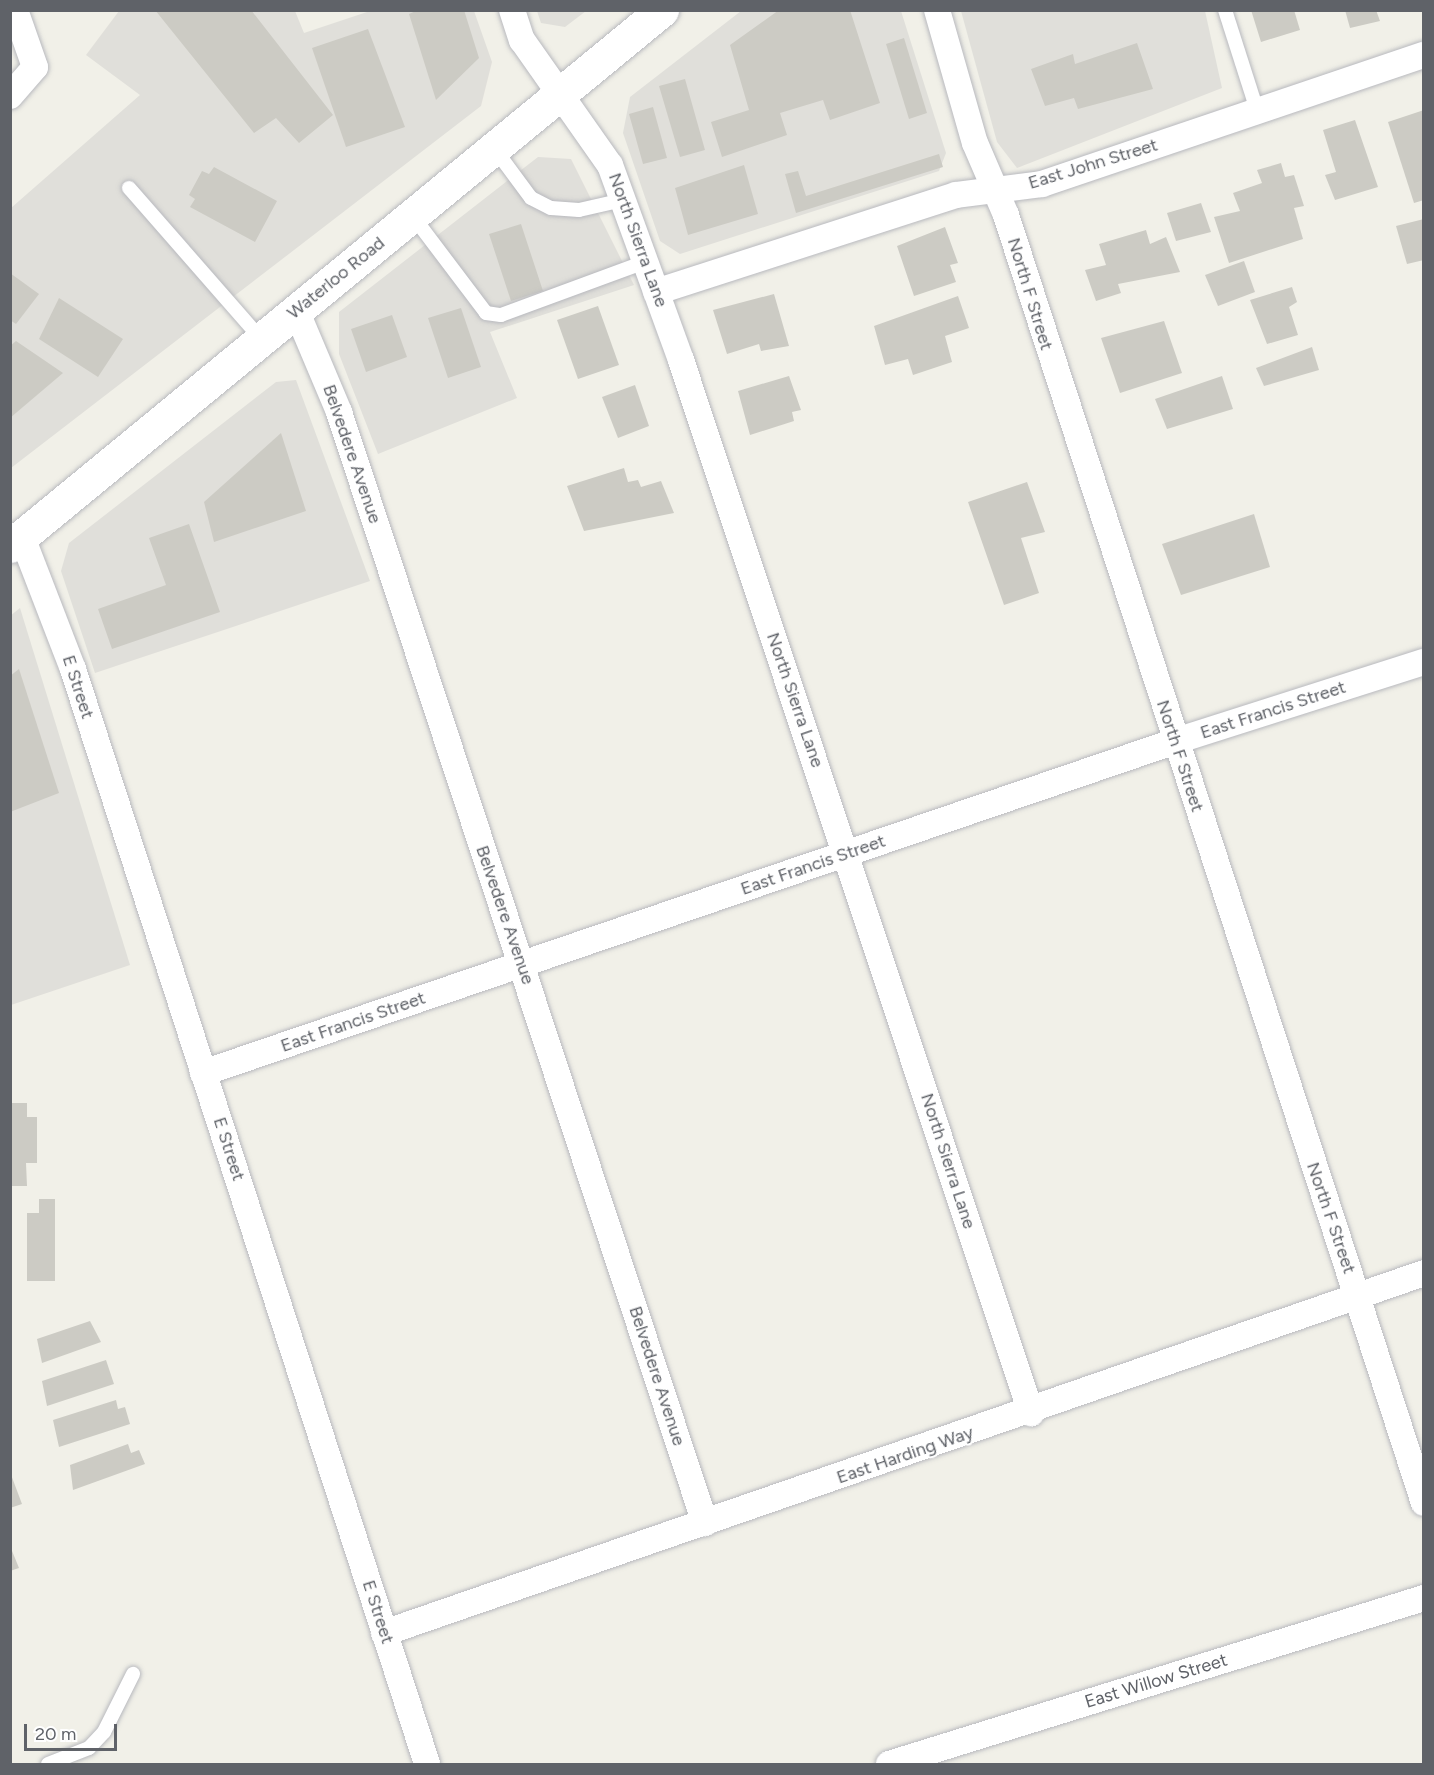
<!DOCTYPE html>
<html>
<head>
<meta charset="utf-8">
<style>
	body { margin:0 }
	#map { position:relative; width:1434px; height:1775px; overflow:hidden; background:#f1f0e8; font-family:Figtree,sans-serif }
	div>[style] { position:absolute }
	[style*='--x'] { left:calc(var(--x)*1px); top:calc(var(--y)*1px); width:calc(var(--w)*1px); rotate:calc(var(--a)*1deg) }
	.industrial>* { inset:0; background:#e0dfda }
	.building>* { inset:0; background:#cccbc4 }
	.roads { filter:drop-shadow(0 0 2px #b8b9be) drop-shadow(0 0 2px #b8b9be) }
	.service>* { height:14px; margin:-7px; padding:0 7px; transform-origin:7px; border-radius:7px; background:#fff }
	.minor>* { height:26px; margin:-13px; padding:0 13px; transform-origin:13px; border-radius:13px; background:#fff }
	.secondary>* { height:33px; margin:-16.5px; padding:0 16.5px; transform-origin:16.5px; border-radius:16.5px; background:#fff }
	span { translate:-50% -50%; white-space:nowrap; text-align:center; line-height:1.15; -webkit-text-stroke:4.5px #fff; paint-order:stroke }
	.street-label { font-size:18px; color:#5f6268 }
	.frame { position:absolute; inset:0; border:12px solid #5f6268; pointer-events:none }
	.scale { position:absolute; left:24px; top:1724px; width:93px; height:27px; box-sizing:border-box; border:3px solid #5f6268; border-top:0; padding-left:8px; font-size:18px; line-height:21px; white-space:nowrap; color:#5f6268; -webkit-text-stroke:4px #fff; paint-order:stroke }
</style>
</head>
<body>
<div id="map">
	<div class="industrial">
		<div style="clip-path:polygon(119px 11px,295px 11px,304px 33px,370px 11px,474px 11px,492px 62px,481px 106px,11px 468px,11px 208px,140px 95px,86px 55px)"></div>
		<div style="clip-path:polygon(537px 11px,537px 10px,586px 11px,565px 27px,541px 23px)"></div>
		<div style="clip-path:polygon(741px 11px,901px 11px,946px 153px,939px 171px,680px 254px,660px 241px,623px 133px,630px 97px)"></div>
		<div style="clip-path:polygon(961px 11px,1205px 11px,1222px 88px,1017px 168px,997px 142px)"></div>
		<div style="clip-path:polygon(538px 157px,571px 159px,634px 285px,490px 332px,517px 398px,378px 454px,339px 354px,339px 312px)"></div>
		<div style="clip-path:polygon(296px 380px,370px 581px,95px 673px,61px 571px,69px 543px,276px 382px)"></div>
		<div style="clip-path:polygon(20px 608px,130px 965px,11px 1005px,10px 616px)"></div>
	</div>
	<div class="building">
		<div style="clip-path:polygon(155px 10px,251px 10px,333px 115px,299px 143px,276px 118px,254px 133px)"></div>
		<div style="clip-path:polygon(418px 10px,464px 10px,479px 58px,436px 100px,409px 14px)"></div>
		<div style="clip-path:polygon(779px 10px,850px 10px,880px 103px,830px 120px,823px 100px,780px 113px,787px 135px,722px 157px,711px 122px,749px 110px,730px 45px)"></div>
		<div style="clip-path:polygon(1251px 10px,1294px 10px,1300px 30px,1261px 42px)"></div>
		<div style="clip-path:polygon(1345px 10px,1376px 10px,1380px 21px,1350px 28px)"></div>
		<div style="clip-path:polygon(368px 29px,405px 127px,346px 147px,312px 48px)"></div>
		<div style="clip-path:polygon(904px 38px,927px 113px,909px 119px,886px 44px)"></div>
		<div style="clip-path:polygon(1137px 43px,1153px 89px,1078px 109px,1074px 98px,1045px 106px,1031px 69px,1073px 54px,1075px 64px)"></div>
		<div style="clip-path:polygon(685px 79px,705px 150px,680px 157px,659px 86px)"></div>
		<div style="clip-path:polygon(653px 107px,667px 158px,643px 164px,629px 114px)"></div>
		<div style="clip-path:polygon(1424px 110px,1424px 200px,1414px 203px,1388px 122px)"></div>
		<div style="clip-path:polygon(1355px 120px,1378px 187px,1335px 200px,1325px 175px,1336px 172px,1323px 130px)"></div>
		<div style="clip-path:polygon(939px 154px,943px 167px,796px 213px,785px 174px,798px 171px,806px 196px)"></div>
		<div style="clip-path:polygon(1281px 163px,1285px 177px,1294px 175px,1304px 206px,1294px 208px,1303px 239px,1229px 263px,1214px 217px,1240px 211px,1233px 193px,1262px 183px,1257px 170px)"></div>
		<div style="clip-path:polygon(744px 165px,758px 214px,688px 235px,675px 188px)"></div>
		<div style="clip-path:polygon(214px 167px,277px 201px,255px 242px,190px 207px,195px 199px,189px 195px,202px 171px,209px 174px)"></div>
		<div style="clip-path:polygon(1201px 203px,1211px 232px,1176px 241px,1167px 213px)"></div>
		<div style="clip-path:polygon(1424px 219px,1424px 260px,1407px 264px,1396px 226px)"></div>
		<div style="clip-path:polygon(521px 224px,543px 291px,511px 301px,489px 234px)"></div>
		<div style="clip-path:polygon(945px 227px,958px 263px,950px 265px,956px 282px,914px 296px,897px 246px)"></div>
		<div style="clip-path:polygon(1146px 230px,1150px 244px,1166px 237px,1180px 272px,1118px 284px,1121px 293px,1096px 301px,1085px 270px,1106px 265px,1099px 244px)"></div>
		<div style="clip-path:polygon(1244px 261px,1255px 292px,1218px 306px,1205px 275px)"></div>
		<div style="clip-path:polygon(10px 273px,39px 294px,16px 324px,10px 320px)"></div>
		<div style="clip-path:polygon(1292px 287px,1297px 302px,1289px 307px,1298px 335px,1267px 344px,1250px 300px)"></div>
		<div style="clip-path:polygon(774px 294px,789px 346px,761px 351px,759px 344px,727px 354px,713px 310px)"></div>
		<div style="clip-path:polygon(958px 296px,969px 328px,945px 336px,952px 362px,913px 375px,908px 359px,885px 365px,874px 326px)"></div>
		<div style="clip-path:polygon(59px 298px,123px 339px,98px 377px,39px 339px)"></div>
		<div style="clip-path:polygon(598px 306px,619px 365px,578px 379px,557px 320px)"></div>
		<div style="clip-path:polygon(461px 308px,481px 367px,448px 378px,428px 318px)"></div>
		<div style="clip-path:polygon(392px 315px,407px 357px,366px 372px,351px 329px)"></div>
		<div style="clip-path:polygon(1164px 321px,1182px 373px,1120px 393px,1101px 338px)"></div>
		<div style="clip-path:polygon(16px 341px,63px 373px,10px 418px,10px 346px)"></div>
		<div style="clip-path:polygon(1312px 347px,1319px 370px,1264px 386px,1256px 368px)"></div>
		<div style="clip-path:polygon(789px 376px,801px 410px,792px 412px,794px 421px,750px 435px,738px 391px)"></div>
		<div style="clip-path:polygon(1222px 376px,1233px 409px,1167px 429px,1155px 399px)"></div>
		<div style="clip-path:polygon(635px 385px,649px 426px,618px 438px,602px 397px)"></div>
		<div style="clip-path:polygon(281px 433px,306px 511px,214px 542px,204px 502px)"></div>
		<div style="clip-path:polygon(624px 468px,628px 482px,638px 480px,641px 487px,661px 481px,674px 513px,584px 531px,567px 486px)"></div>
		<div style="clip-path:polygon(1027px 482px,1045px 532px,1021px 538px,1039px 593px,1004px 605px,968px 502px)"></div>
		<div style="clip-path:polygon(1254px 514px,1270px 567px,1181px 595px,1162px 544px)"></div>
		<div style="clip-path:polygon(189px 524px,220px 612px,112px 649px,98px 609px,166px 585px,149px 538px)"></div>
		<div style="clip-path:polygon(19px 669px,59px 793px,10px 812px,10px 676px)"></div>
		<div style="clip-path:polygon(10px 1103px,27px 1103px,27px 1117px,37px 1117px,37px 1163px,26px 1163px,27px 1186px,10px 1186px)"></div>
		<div style="clip-path:polygon(39px 1199px,55px 1199px,55px 1281px,27px 1281px,27px 1213px,39px 1213px)"></div>
		<div style="clip-path:polygon(90px 1321px,101px 1342px,42px 1363px,37px 1339px)"></div>
		<div style="clip-path:polygon(106px 1360px,114px 1384px,47px 1406px,42px 1381px)"></div>
		<div style="clip-path:polygon(116px 1400px,118px 1409px,125px 1407px,130px 1424px,59px 1447px,53px 1420px)"></div>
		<div style="clip-path:polygon(128px 1444px,131px 1453px,139px 1450px,145px 1464px,73px 1490px,70px 1465px)"></div>
		<div style="clip-path:polygon(10px 1472px,22px 1504px,10px 1508px)"></div>
		<div style="clip-path:polygon(10px 1546px,19px 1568px,10px 1571px)"></div>
	</div>
	<div class="roads">
		<div class="service">
			<div style="--x:1225;--y:10;--w:105;--a:72.3"></div>
			<div style="--x:494;--y:148;--w:62;--a:53.5"></div>
			<div style="--x:531;--y:198;--w:22;--a:27"></div>
			<div style="--x:551;--y:208;--w:28;--a:4"></div>
			<div style="--x:579;--y:210;--w:45;--a:-12.8"></div>
			<div style="--x:129;--y:188;--w:201;--a:48.8"></div>
			<div style="--x:412;--y:215;--w:123;--a:52.9"></div>
			<div style="--x:486;--y:313;--w:15;--a:8"></div>
			<div style="--x:501;--y:315;--w:153;--a:-20.2"></div>
			<div style="--x:48;--y:1764;--w:44;--a:-21.3"></div>
			<div style="--x:89;--y:1748;--w:22;--a:-47"></div>
			<div style="--x:104;--y:1732;--w:65;--a:-63.4"></div>
		</div>
		<div class="minor">
			<div style="--x:512;--y:10;--w:32;--a:72"></div>
			<div style="--x:522;--y:40;--w:153;--a:54.9"></div>
			<div style="--x:610;--y:165;--w:208;--a:70"></div>
			<div style="--x:681;--y:360;--w:1110;--a:71.61"></div>
			<div style="--x:937;--y:10;--w:138;--a:74.1"></div>
			<div style="--x:975;--y:143;--w:78;--a:66.7"></div>
			<div style="--x:1006;--y:215;--w:1354;--a:72.02"></div>
			<div style="--x:10;--y:96;--w:38;--a:-49"></div>
			<div style="--x:35;--y:67;--w:60;--a:-109.3"></div>
			<div style="--x:656;--y:292;--w:315;--a:-17.9"></div>
			<div style="--x:956;--y:195;--w:87;--a:-7.3"></div>
			<div style="--x:1042;--y:184;--w:403;--a:-18.7"></div>
			<div style="--x:296;--y:310;--w:111;--a:67.1"></div>
			<div style="--x:339;--y:412;--w:1170;--a:71.77"></div>
			<div style="--x:22;--y:537;--w:142;--a:68.9"></div>
			<div style="--x:73;--y:669;--w:1151;--a:72.08"></div>
			<div style="--x:203;--y:1073;--w:1028;--a:-18.84"></div>
			<div style="--x:1176;--y:741;--w:260;--a:-17.7"></div>
			<div style="--x:384;--y:1633;--w:1101;--a:-19.09"></div>
			<div style="--x:889;--y:1764;--w:560;--a:-17.24"></div>
		</div>
		<div class="secondary">
			<div style="--x:10;--y:546;--w:844;--a:-39.42"></div>
		</div>
	</div>
	<div class="street-label">
		<span style="left:1093px;top:164px;rotate:-17deg">East John Street</span>
		<span style="left:638px;top:240px;rotate:70deg">North Sierra Lane</span>
		<span style="left:336px;top:278px;rotate:-39deg">Waterloo Road</span>
		<span style="left:1030px;top:294px;rotate:73deg">North F Street</span>
		<span style="left:352px;top:454px;rotate:71deg">Belvedere Avenue</span>
		<span style="left:78px;top:687px;rotate:72deg">E Street</span>
		<span style="left:795px;top:700px;rotate:71deg">North Sierra Lane</span>
		<span style="left:1273px;top:710px;rotate:-18deg">East Francis Street</span>
		<span style="left:1180px;top:756px;rotate:72deg">North F Street</span>
		<span style="left:813px;top:865px;rotate:-19deg">East Francis Street</span>
		<span style="left:505px;top:915px;rotate:71deg">Belvedere Avenue</span>
		<span style="left:353px;top:1022px;rotate:-19deg">East Francis Street</span>
		<span style="left:229px;top:1149px;rotate:72deg">E Street</span>
		<span style="left:948px;top:1161px;rotate:72deg">North Sierra Lane</span>
		<span style="left:1331px;top:1218px;rotate:71deg">North F Street</span>
		<span style="left:657px;top:1376px;rotate:72deg">Belvedere Avenue</span>
		<span style="left:905px;top:1455px;rotate:-19deg">East Harding Way</span>
		<span style="left:378px;top:1612px;rotate:72deg">E Street</span>
		<span style="left:1156px;top:1681px;rotate:-17deg">East Willow Street</span>
	</div>
	<div class="frame"></div>
	<div class="scale">20 m</div>
</div>
</body>
</html>
